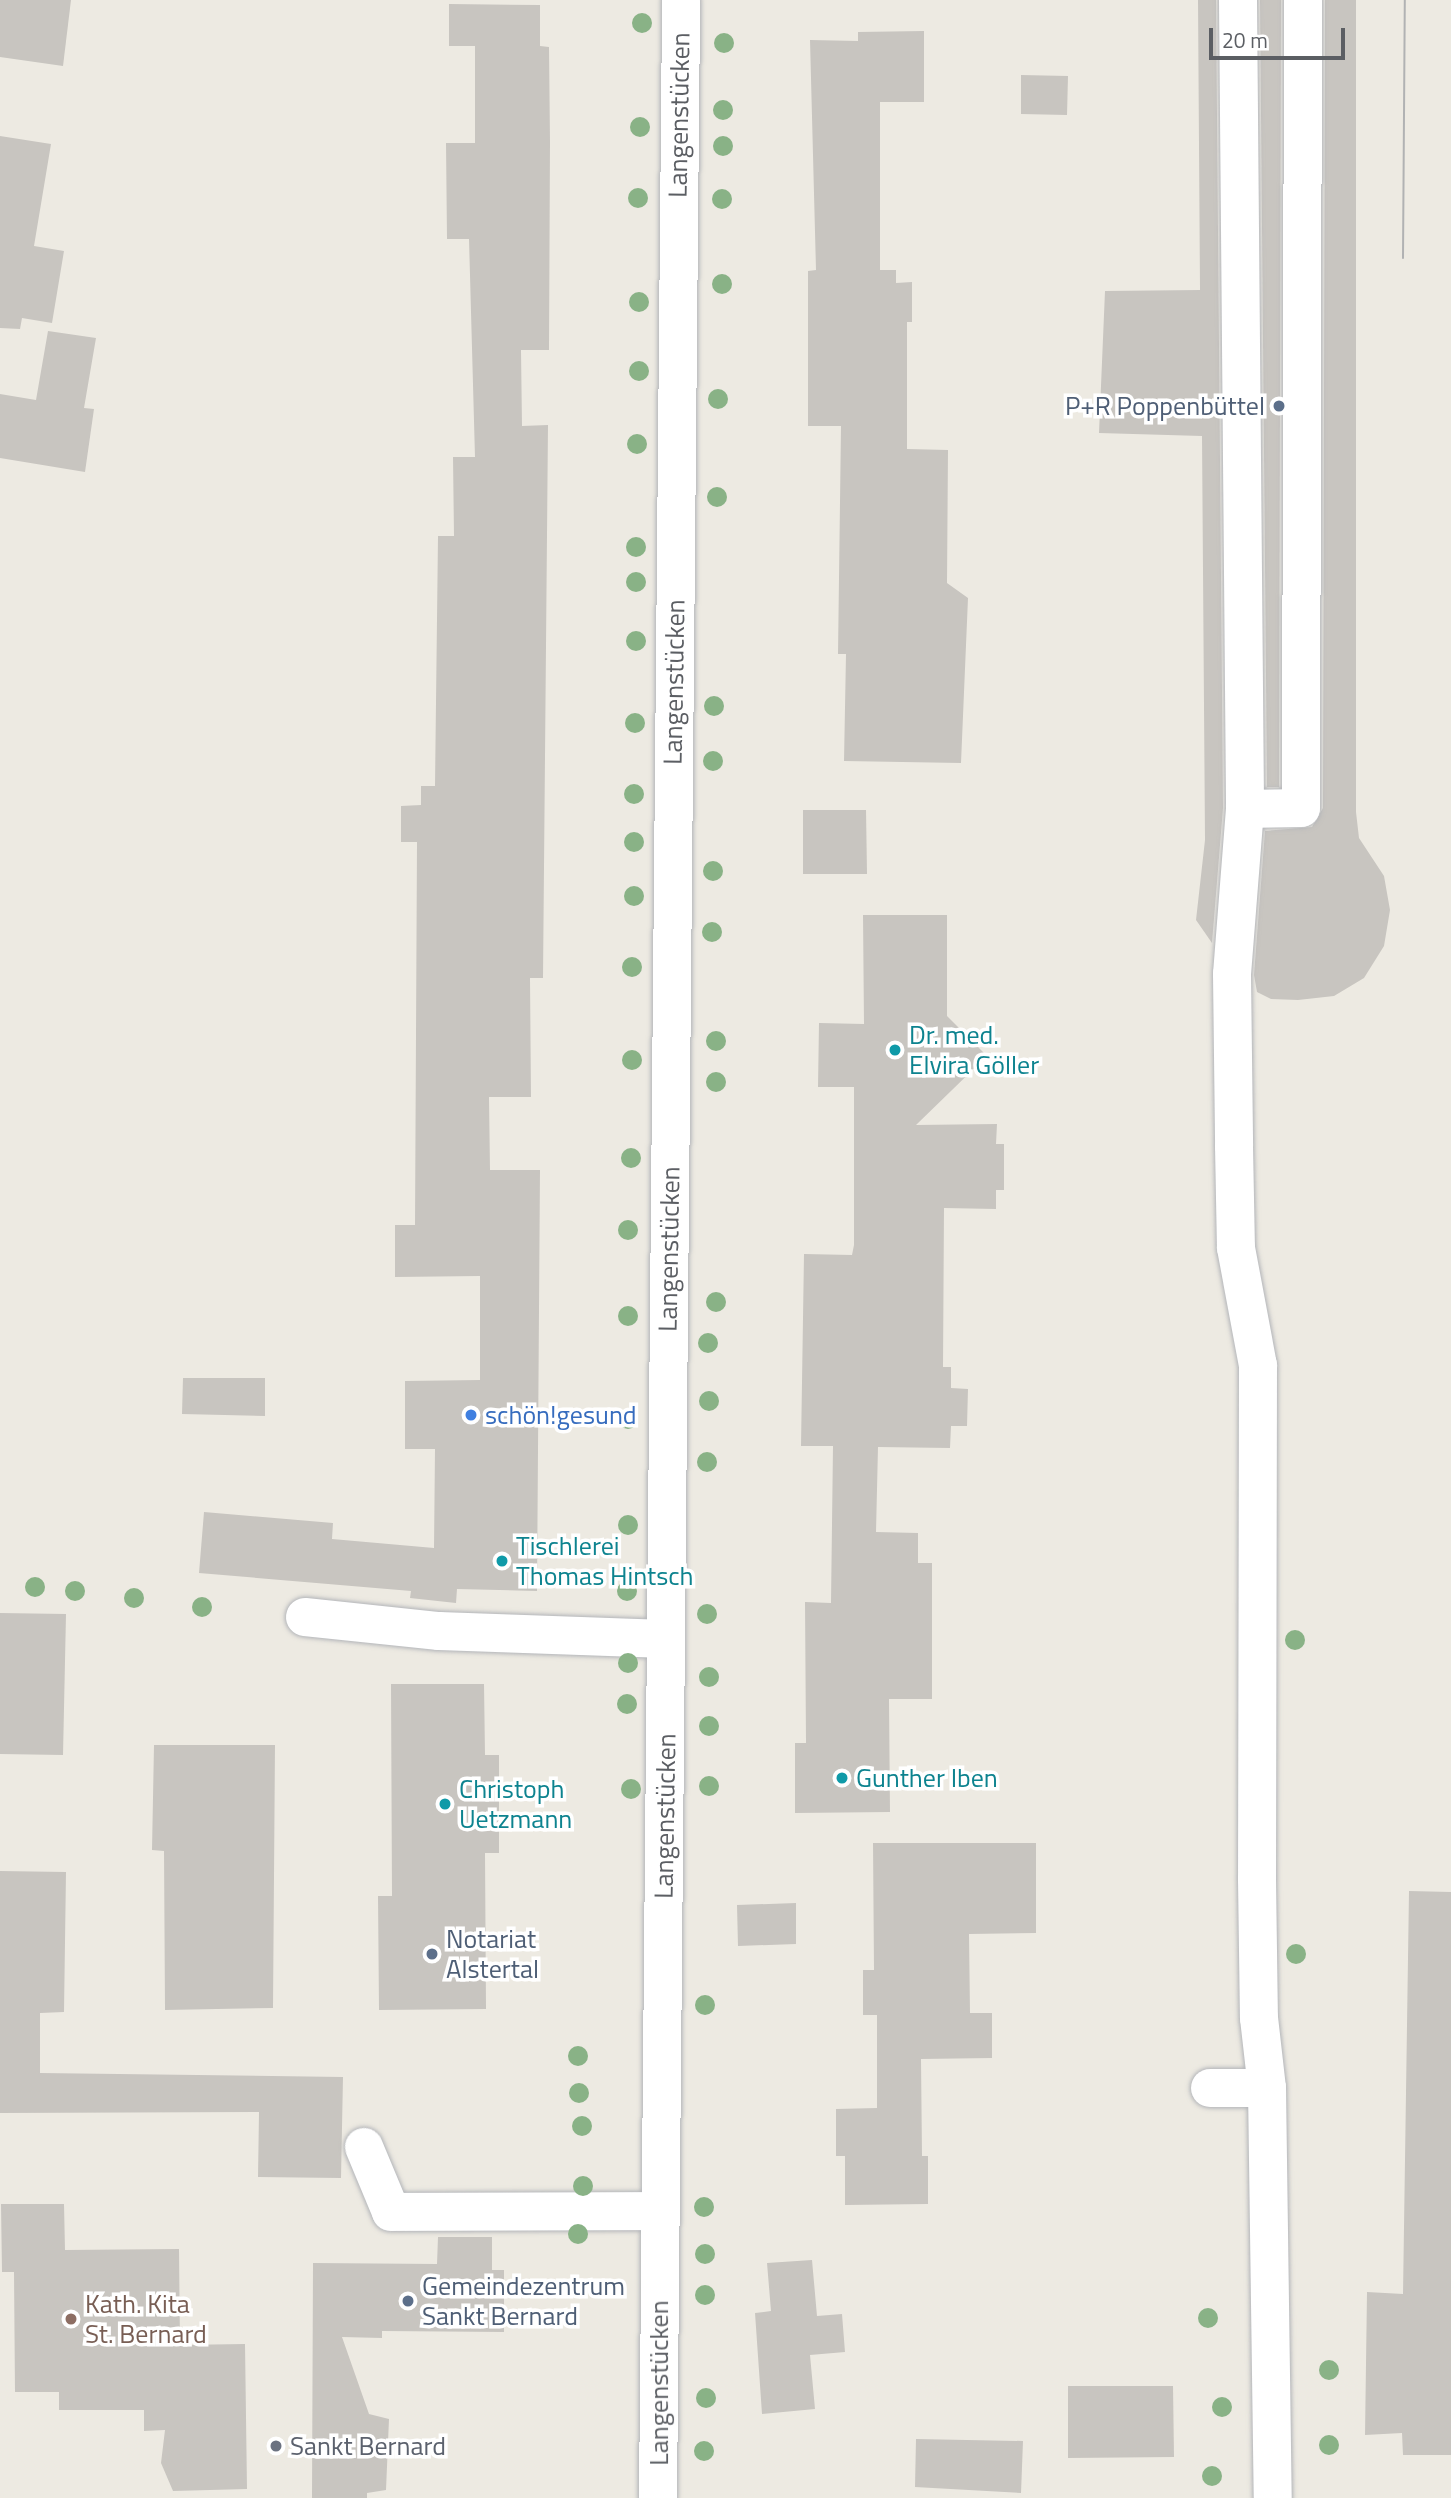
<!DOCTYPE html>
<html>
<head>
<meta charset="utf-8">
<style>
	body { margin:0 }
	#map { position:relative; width:1451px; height:2498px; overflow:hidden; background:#edeae2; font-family:"Titillium Web",sans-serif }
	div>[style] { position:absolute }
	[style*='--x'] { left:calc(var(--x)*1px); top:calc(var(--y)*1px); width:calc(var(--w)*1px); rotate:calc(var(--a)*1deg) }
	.building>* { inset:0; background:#c8c5c0 }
	.roads { filter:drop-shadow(0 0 2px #b3b5b9) drop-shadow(0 0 2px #b3b5b9) }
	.minor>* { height:38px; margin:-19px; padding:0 19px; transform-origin:19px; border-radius:19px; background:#fff }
	.tram>* { height:2px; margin:-1px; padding:0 1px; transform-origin:1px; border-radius:1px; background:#b1b2b3 }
	.trees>* { width:20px; height:20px; margin:-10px; border-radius:50%; background:#89b286 }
	.dots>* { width:19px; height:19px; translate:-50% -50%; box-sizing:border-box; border:4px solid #fff; border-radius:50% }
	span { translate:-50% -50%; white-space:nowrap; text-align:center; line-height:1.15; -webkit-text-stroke:7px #fff; paint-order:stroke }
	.street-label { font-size:26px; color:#5b5e63 }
	.service-label { font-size:26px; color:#4e5e75 }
	.right { translate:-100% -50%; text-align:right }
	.left { translate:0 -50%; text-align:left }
	.culture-label { font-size:26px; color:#0d838f }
	.shop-label { font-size:26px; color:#366cbe }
	.education-label { font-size:26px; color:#785e54 }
	.worship-label { font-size:26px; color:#5b616d }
	.scale { position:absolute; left:1209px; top:28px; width:136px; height:32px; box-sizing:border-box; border:4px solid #5b5e63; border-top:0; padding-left:9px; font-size:21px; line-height:24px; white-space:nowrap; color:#5b5e63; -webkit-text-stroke:5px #fff; paint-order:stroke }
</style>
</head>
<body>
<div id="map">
	<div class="building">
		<div style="clip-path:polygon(0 0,71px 0,63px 66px,0 57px)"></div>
		<div style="clip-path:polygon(1198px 0,1216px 0,1223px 808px,1212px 943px,1196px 920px,1205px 840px,1202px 436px,1099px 433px,1105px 291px,1200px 290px)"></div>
		<div style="clip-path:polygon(1260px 0,1281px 0,1279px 787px,1267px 787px)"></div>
		<div style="clip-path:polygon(1325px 0,1356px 0,1356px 812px,1359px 838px,1384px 876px,1390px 910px,1384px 946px,1364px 978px,1334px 996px,1298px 1000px,1271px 999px,1257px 992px,1254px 975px,1265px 831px,1312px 827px,1323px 808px)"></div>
		<div style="clip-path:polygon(449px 4px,540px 5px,540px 46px,549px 47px,550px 142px,549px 350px,521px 350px,522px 426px,548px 425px,543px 978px,530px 978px,531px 1097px,489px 1097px,490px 1170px,540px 1170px,537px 1591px,457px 1589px,456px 1603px,410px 1598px,411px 1591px,199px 1573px,204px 1512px,333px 1523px,332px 1539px,434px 1548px,435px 1449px,405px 1449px,405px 1381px,480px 1380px,480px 1276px,395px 1277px,395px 1225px,415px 1225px,417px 842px,401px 842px,401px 806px,421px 805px,421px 786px,435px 786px,438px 536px,454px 536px,453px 457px,475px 457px,469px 239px,447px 239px,446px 143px,475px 143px,475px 46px,449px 46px)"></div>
		<div style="clip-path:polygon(924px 31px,924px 102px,880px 102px,880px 270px,896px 270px,896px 283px,912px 282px,912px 322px,907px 322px,907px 449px,948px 450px,947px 583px,968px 598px,961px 763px,844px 761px,846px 654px,838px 654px,841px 426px,808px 426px,808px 271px,816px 270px,810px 40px,858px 41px,858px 32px)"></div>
		<div style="clip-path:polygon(1021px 75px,1068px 76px,1067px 115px,1021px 114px)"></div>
		<div style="clip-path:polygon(0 136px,51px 144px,34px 246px,64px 251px,52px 323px,22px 318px,20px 329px,0 328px)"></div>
		<div style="clip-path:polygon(48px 331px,96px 338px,84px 408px,94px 409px,85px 472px,0 458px,0 394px,36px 400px)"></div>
		<div style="clip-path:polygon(803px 810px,866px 810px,867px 874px,803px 874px)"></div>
		<div style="clip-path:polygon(863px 915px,947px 915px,947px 1016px,987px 1056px,916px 1125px,997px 1124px,996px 1144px,1004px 1144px,1004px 1190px,996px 1190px,996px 1209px,944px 1208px,943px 1367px,951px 1367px,951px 1388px,968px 1389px,967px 1426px,951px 1426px,950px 1448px,878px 1447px,876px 1532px,918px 1533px,918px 1563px,932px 1563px,932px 1699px,889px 1699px,890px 1812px,795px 1813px,795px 1743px,806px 1743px,805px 1602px,831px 1603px,833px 1446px,801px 1446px,804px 1254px,852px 1255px,854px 1245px,854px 1087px,818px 1087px,819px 1023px,864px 1024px)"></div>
		<div style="clip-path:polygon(183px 1378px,265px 1378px,265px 1416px,182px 1414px)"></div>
		<div style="clip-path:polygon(0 1613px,66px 1614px,63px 1755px,0 1754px)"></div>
		<div style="clip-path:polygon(391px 1684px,484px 1684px,485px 1755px,499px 1755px,499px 1853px,485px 1853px,486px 2009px,379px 2010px,378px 1896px,392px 1896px)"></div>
		<div style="clip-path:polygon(154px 1745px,275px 1745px,273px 2008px,165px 2010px,164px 1851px,152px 1850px)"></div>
		<div style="clip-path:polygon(873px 1843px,1036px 1843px,1036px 1933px,969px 1934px,970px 2013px,992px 2013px,992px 2058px,921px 2059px,922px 2156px,928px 2156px,928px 2204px,845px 2205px,845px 2156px,836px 2156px,836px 2109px,877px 2108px,877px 2015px,863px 2015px,863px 1970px,874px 1970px)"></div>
		<div style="clip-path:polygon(0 1871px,66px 1872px,64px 2012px,40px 2013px,40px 2073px,343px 2077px,341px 2178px,258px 2177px,259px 2112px,0 2113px)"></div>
		<div style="clip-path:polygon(1409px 1891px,1451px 1892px,1451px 2455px,1403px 2455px,1402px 2433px,1365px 2435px,1367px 2292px,1403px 2294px)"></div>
		<div style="clip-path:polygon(796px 1903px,796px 1944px,738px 1946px,737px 1905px)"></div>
		<div style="clip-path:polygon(1px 2204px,64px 2204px,65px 2250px,179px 2249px,180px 2345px,245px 2344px,247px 2489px,173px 2491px,161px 2463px,165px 2430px,144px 2431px,144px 2410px,59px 2410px,59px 2392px,15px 2392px,14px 2272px,2px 2272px)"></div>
		<div style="clip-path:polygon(438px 2237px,492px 2237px,492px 2270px,504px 2270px,504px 2332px,382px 2331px,382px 2338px,342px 2337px,369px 2414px,389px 2419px,386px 2490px,367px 2493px,367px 2498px,312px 2498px,313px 2263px,437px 2264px)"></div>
		<div style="clip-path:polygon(812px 2260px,817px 2316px,842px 2314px,845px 2352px,810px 2355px,815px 2409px,762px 2414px,755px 2313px,771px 2311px,767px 2263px)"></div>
		<div style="clip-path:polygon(1068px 2386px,1173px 2386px,1174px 2457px,1068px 2458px)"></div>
		<div style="clip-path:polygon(916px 2439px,1023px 2441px,1021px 2493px,915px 2487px)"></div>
	</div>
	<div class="roads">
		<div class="minor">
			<div style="--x:1238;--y:0;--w:809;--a:89.5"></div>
			<div style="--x:1245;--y:809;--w:166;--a:94.5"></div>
			<div style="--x:1232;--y:974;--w:172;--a:89.3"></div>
			<div style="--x:1234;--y:1146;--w:102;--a:88.9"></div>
			<div style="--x:1236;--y:1248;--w:119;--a:79.4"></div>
			<div style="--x:1258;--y:1365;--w:514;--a:90.11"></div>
			<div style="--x:1257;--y:1879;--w:139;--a:89.2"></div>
			<div style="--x:1259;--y:2018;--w:70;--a:83.5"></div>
			<div style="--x:1267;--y:2088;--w:410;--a:89.2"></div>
			<div style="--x:1245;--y:809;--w:56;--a:-1"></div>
			<div style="--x:1301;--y:808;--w:808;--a:-89.86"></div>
			<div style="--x:305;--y:1617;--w:135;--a:6"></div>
			<div style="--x:439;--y:1631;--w:227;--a:2"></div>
			<div style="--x:1210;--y:2088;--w:57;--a:0"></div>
			<div style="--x:364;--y:2147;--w:70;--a:67.4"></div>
			<div style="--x:391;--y:2212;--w:269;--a:-0.2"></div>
			<div style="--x:658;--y:2498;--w:2498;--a:-89.47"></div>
		</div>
	</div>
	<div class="tram">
		<div style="--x:1403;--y:258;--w:258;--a:-89.6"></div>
	</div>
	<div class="trees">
		<div style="left:642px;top:23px"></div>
		<div style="left:724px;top:43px"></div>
		<div style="left:723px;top:110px"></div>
		<div style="left:640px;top:127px"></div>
		<div style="left:723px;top:146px"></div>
		<div style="left:638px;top:198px"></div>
		<div style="left:722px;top:199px"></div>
		<div style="left:722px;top:284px"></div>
		<div style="left:639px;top:302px"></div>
		<div style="left:639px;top:371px"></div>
		<div style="left:718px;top:399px"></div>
		<div style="left:637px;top:444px"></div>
		<div style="left:717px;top:497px"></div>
		<div style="left:636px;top:547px"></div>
		<div style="left:636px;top:582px"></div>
		<div style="left:636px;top:641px"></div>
		<div style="left:714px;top:706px"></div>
		<div style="left:635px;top:723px"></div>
		<div style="left:713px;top:761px"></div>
		<div style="left:634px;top:794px"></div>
		<div style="left:634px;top:842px"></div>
		<div style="left:713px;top:871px"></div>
		<div style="left:634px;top:896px"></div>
		<div style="left:712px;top:932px"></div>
		<div style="left:632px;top:967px"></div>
		<div style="left:716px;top:1041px"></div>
		<div style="left:632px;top:1060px"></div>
		<div style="left:716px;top:1082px"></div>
		<div style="left:631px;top:1158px"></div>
		<div style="left:628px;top:1230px"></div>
		<div style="left:716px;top:1302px"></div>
		<div style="left:628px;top:1316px"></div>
		<div style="left:708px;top:1343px"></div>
		<div style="left:709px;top:1401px"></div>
		<div style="left:628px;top:1419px"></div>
		<div style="left:707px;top:1462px"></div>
		<div style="left:628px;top:1525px"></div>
		<div style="left:35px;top:1587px"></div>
		<div style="left:75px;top:1591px"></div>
		<div style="left:627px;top:1591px"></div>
		<div style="left:134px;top:1598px"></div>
		<div style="left:202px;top:1607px"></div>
		<div style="left:707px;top:1614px"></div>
		<div style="left:1295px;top:1640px"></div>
		<div style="left:628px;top:1663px"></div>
		<div style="left:709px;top:1677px"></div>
		<div style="left:627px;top:1704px"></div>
		<div style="left:709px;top:1726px"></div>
		<div style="left:709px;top:1786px"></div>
		<div style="left:631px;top:1789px"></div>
		<div style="left:1296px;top:1954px"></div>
		<div style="left:705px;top:2005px"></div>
		<div style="left:578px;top:2056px"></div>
		<div style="left:579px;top:2093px"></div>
		<div style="left:582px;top:2126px"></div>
		<div style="left:583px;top:2186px"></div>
		<div style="left:704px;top:2207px"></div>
		<div style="left:578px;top:2234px"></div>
		<div style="left:705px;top:2254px"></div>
		<div style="left:705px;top:2295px"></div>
		<div style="left:1208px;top:2318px"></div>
		<div style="left:1329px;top:2370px"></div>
		<div style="left:706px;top:2398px"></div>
		<div style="left:1222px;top:2407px"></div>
		<div style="left:1329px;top:2445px"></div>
		<div style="left:704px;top:2451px"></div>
		<div style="left:1212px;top:2476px"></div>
	</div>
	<div class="dots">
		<div style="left:1279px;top:406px;background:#5c6f8a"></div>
		<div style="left:895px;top:1050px;background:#0f9aa8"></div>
		<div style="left:471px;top:1415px;background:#3f7fe0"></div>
		<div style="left:502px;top:1561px;background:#0f9aa8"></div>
		<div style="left:842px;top:1778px;background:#0f9aa8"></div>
		<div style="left:445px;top:1804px;background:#0f9aa8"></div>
		<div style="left:432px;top:1954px;background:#5c6f8a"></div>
		<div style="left:408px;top:2301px;background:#5c6f8a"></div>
		<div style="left:71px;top:2319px;background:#8d6e63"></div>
		<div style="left:276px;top:2446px;background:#6b7280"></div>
	</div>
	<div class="street-label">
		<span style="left:679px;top:115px;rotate:-89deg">Langenstücken</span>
		<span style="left:674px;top:682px;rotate:-89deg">Langenstücken</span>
		<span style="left:669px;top:1249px;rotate:-89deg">Langenstücken</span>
		<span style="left:665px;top:1816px;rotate:-89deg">Langenstücken</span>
		<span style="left:659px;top:2383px;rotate:-90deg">Langenstücken</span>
	</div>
	<div class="service-label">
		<span class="right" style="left:1265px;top:406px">P+R Poppenbüttel</span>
		<span class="left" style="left:446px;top:1954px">Notariat<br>Alstertal</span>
		<span class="left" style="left:422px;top:2301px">Gemeindezentrum<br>Sankt Bernard</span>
	</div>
	<div class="culture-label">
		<span class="left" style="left:909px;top:1050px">Dr. med.<br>Elvira Göller</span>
		<span class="left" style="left:516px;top:1561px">Tischlerei<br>Thomas Hintsch</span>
		<span class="left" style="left:856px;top:1778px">Gunther Iben</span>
		<span class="left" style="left:459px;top:1804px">Christoph<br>Uetzmann</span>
	</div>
	<div class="shop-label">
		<span class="left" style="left:485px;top:1415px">schön!gesund</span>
	</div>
	<div class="education-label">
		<span class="left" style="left:85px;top:2319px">Kath. Kita<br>St. Bernard</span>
	</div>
	<div class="worship-label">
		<span class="left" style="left:290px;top:2446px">Sankt Bernard</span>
	</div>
	<div class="scale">20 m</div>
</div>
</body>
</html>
